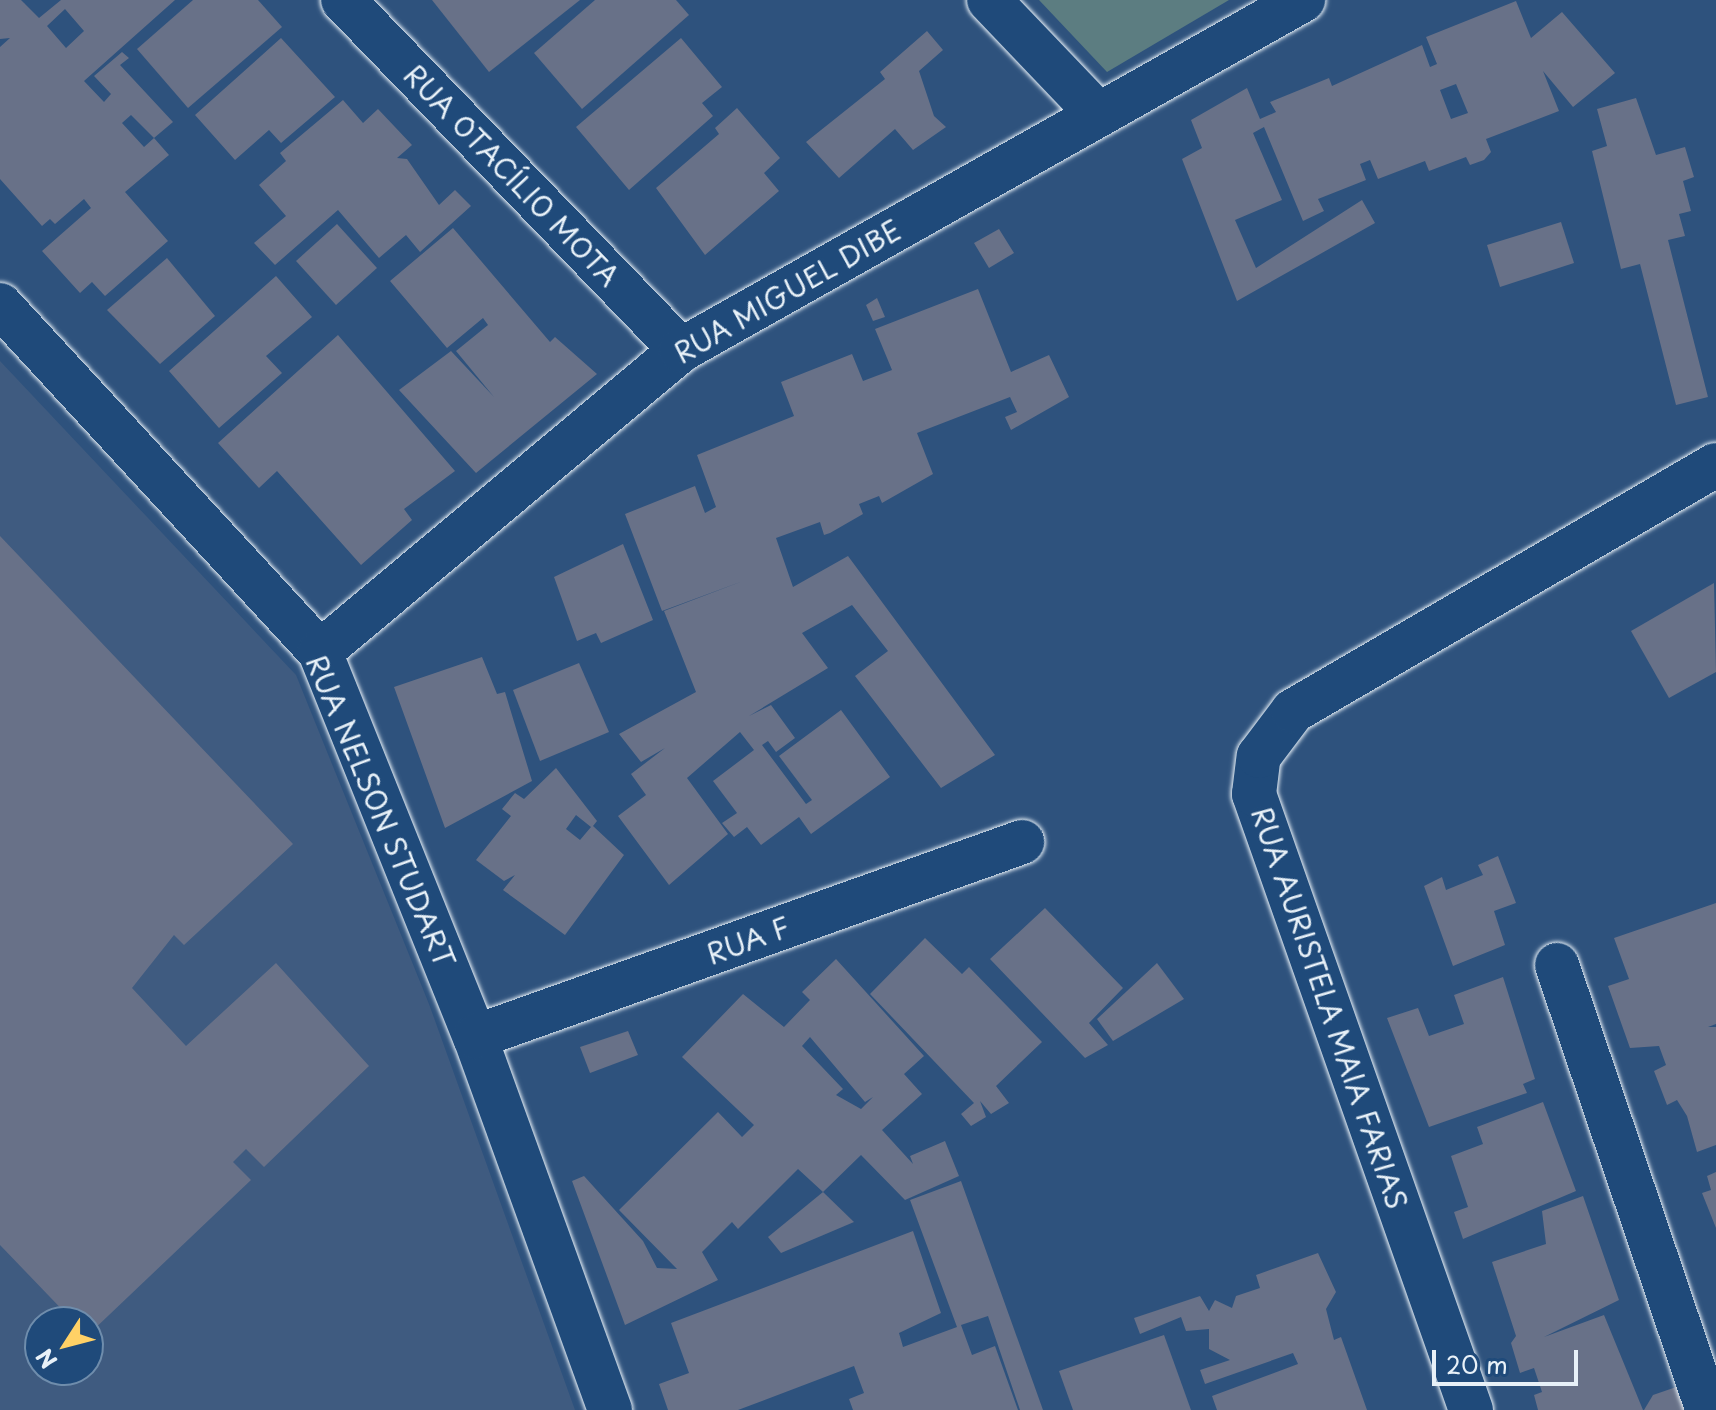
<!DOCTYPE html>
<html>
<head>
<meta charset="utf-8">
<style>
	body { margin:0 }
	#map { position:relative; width:1716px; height:1410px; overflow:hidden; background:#2e527d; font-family:"Playpen Sans",sans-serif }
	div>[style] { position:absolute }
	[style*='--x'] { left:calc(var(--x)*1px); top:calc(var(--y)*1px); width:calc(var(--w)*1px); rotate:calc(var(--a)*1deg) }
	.built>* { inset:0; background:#3f5b80 }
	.green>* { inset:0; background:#5c7d81 }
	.building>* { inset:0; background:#687188 }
	.roads { filter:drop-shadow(0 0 2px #e8f1f8) drop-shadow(0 0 2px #e8f1f8) }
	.minor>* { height:44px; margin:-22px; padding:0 22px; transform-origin:22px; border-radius:22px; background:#1f4a7a }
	span { translate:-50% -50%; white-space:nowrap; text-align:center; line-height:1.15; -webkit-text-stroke:6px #1f4a7a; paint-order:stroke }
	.street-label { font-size:28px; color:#e8f1f8 }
	.north { position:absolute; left:24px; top:1306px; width:80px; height:80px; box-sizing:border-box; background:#1f4a7a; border:2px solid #6f8dac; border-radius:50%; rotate:234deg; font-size:22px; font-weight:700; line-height:32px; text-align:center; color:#e8f1f8 }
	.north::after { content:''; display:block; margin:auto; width:28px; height:36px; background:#ffd166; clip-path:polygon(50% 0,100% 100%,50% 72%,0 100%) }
	.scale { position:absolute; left:1432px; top:1350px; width:146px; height:36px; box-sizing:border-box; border:4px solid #e8f1f8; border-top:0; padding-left:10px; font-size:24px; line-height:28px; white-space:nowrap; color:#e8f1f8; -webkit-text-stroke:6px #1f4a7a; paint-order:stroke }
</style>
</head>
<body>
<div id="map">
	<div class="built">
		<div style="clip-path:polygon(evenodd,0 361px,296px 675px,429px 1004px,575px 1410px,0 1410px,0 361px,40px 1322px,88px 1322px,88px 1370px,40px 1370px,40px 1322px)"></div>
	</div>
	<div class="green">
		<div style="clip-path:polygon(1039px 0,1229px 0,1107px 72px)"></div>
	</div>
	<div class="building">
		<div style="clip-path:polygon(evenodd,0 0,21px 0,39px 18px,61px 0,175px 0,84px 81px,104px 102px,111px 94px,94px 76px,122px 52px,129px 58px,120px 65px,173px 122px,154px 138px,131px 115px,122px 123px,144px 147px,154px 138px,169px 155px,125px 192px,168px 241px,105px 296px,92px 282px,80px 293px,42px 251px,91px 208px,84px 199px,55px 224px,50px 219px,42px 226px,0 179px,0 47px,10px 38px,0 39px,0 0,65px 9px,84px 31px,66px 48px,47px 26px,65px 9px)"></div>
		<div style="clip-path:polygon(193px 0,258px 0,282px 27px,188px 108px,137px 49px)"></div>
		<div style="clip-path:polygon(432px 0,580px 0,489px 72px)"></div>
		<div style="clip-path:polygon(595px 0,676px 0,689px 15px,582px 109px,534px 53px)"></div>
		<div style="clip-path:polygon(evenodd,1516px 1px,1531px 38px,1562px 12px,1615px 73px,1573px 107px,1543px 71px,1559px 111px,1486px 139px,1491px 152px,1484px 160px,1470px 165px,1466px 157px,1429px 171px,1425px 161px,1378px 179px,1370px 160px,1360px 164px,1366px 180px,1318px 199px,1324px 211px,1303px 221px,1264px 127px,1253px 133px,1282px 200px,1235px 220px,1256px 268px,1362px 200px,1375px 223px,1237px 301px,1182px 159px,1202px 148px,1191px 120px,1247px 88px,1260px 119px,1276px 112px,1270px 102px,1329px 78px,1332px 86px,1422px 45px,1430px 67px,1437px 64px,1426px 37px,1516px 1px,1456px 84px,1468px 113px,1451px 119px,1440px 90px,1456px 84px)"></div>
		<div style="clip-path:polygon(927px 31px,943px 50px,919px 71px,934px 116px,946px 127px,913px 150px,895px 129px,839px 178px,806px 142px,885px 79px,880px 72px)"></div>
		<div style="clip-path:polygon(281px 38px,335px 97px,281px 143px,269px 130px,235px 160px,195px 115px)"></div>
		<div style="clip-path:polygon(681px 38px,722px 87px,702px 103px,713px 116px,629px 190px,576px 127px)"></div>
		<div style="clip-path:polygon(1636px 98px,1656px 155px,1685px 147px,1694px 177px,1683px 181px,1691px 211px,1679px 214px,1685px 236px,1668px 240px,1708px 397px,1676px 405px,1640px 264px,1621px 269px,1592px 151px,1607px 146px,1597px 109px)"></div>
		<div style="clip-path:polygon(343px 100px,363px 123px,378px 109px,412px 145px,397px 158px,407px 159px,439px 205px,455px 190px,471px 206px,420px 252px,406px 235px,379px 258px,338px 210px,275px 265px,254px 243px,286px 216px,259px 185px,286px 161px,280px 153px)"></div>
		<div style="clip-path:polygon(737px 108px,780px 158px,764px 173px,779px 191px,705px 255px,656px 188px,719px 134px,715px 128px)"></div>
		<div style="clip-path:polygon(1561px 222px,1574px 263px,1500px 287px,1487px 245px)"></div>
		<div style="clip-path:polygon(337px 224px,377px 268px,336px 305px,296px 261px)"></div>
		<div style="clip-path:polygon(453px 228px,550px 342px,555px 337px,597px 374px,476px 473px,399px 390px,451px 351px,494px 397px,456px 351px,488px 325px,483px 318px,447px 348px,390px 281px)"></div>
		<div style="clip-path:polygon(999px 229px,1014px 253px,989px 268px,974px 243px)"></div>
		<div style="clip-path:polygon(167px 258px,215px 316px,160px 364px,107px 310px)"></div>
		<div style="clip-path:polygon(276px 276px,312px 317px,266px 356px,282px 373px,219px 428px,169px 371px)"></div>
		<div style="clip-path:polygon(978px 289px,1011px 372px,1049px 355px,1069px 397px,1011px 430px,1005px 417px,1017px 412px,1010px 397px,917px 433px,933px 474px,882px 503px,879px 496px,859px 504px,863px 514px,830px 533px,824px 535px,820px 522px,776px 538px,793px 587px,848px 556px,995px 755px,941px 788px,855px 676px,888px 651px,852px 605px,802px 633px,828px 668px,749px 716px,771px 705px,795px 738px,776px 752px,768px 741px,762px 745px,806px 804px,812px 800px,779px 756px,841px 710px,890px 777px,811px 834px,799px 817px,761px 845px,747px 827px,734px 837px,722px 823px,737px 813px,713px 781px,754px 750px,740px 732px,687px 778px,728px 834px,669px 885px,618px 816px,646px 795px,631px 774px,665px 748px,641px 762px,619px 734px,696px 692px,664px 611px,743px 581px,662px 611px,625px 514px,695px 486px,705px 513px,716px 507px,697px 455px,794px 416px,781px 382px,852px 354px,863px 381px,892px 370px,875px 329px)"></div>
		<div style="clip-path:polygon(877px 298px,885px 317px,873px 321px,866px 305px)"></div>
		<div style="clip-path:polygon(338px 335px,455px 471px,404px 509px,412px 520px,361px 565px,277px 471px,259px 488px,218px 443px)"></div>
		<div style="clip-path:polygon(0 536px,293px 844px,184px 945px,174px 935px,132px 988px,186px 1046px,276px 963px,369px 1066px,264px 1167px,246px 1149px,233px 1162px,251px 1180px,88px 1335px,88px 1322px,74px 1322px,0 1245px)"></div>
		<div style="clip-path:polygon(623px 544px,653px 620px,601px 643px,596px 633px,577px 641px,554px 577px)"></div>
		<div style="clip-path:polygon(1714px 583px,1716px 672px,1669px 698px,1631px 631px)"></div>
		<div style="clip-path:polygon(482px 657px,497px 694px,505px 692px,532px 781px,445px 828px,394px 687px)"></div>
		<div style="clip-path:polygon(579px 663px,609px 732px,540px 761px,513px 690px)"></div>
		<div style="clip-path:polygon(evenodd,556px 768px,597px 821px,593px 826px,624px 855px,565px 935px,503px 890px,515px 875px,504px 881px,476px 860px,511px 816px,502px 809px,515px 793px,524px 799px,556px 768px,576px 815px,591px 827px,580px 840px,566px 829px,576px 815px)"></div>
		<div style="clip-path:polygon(1498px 856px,1516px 903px,1494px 911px,1505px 945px,1453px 966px,1424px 886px,1442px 877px,1446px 890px,1483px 875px,1478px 865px)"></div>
		<div style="clip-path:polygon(1716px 903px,1716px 1024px,1708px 1027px,1716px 1027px,1716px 1145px,1697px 1152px,1687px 1116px,1677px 1100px,1667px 1105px,1654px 1071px,1666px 1065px,1659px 1046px,1630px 1048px,1608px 986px,1629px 979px,1614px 938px)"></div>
		<div style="clip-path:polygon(1045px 908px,1123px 988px,1089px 1023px,1108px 1045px,1085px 1058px,990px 959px)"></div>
		<div style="clip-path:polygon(925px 938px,962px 974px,969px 967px,1042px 1042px,996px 1086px,1009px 1103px,991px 1114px,980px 1101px,986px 1117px,971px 1126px,961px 1114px,974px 1103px,870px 994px)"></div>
		<div style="clip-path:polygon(evenodd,836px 959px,924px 1056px,904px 1074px,922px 1094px,882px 1130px,913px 1164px,910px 1156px,945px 1141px,959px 1176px,905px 1200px,861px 1155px,823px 1192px,798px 1169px,738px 1229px,732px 1222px,702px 1252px,718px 1280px,625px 1325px,572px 1181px,584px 1176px,643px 1241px,657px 1268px,677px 1269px,619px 1210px,718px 1112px,742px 1137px,754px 1125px,682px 1057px,743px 994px,784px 1027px,810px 1000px,802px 992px,836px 959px,810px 1037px,865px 1102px,873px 1097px,861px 1109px,836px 1095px,843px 1089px,802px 1046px,810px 1037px)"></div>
		<div style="clip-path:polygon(1157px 963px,1184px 999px,1113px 1041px,1097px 1019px)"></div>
		<div style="clip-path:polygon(1503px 977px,1535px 1079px,1523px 1084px,1527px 1093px,1429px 1127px,1387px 1018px,1418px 1008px,1429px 1036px,1464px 1024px,1454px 995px)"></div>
		<div style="clip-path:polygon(628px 1031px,638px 1055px,590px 1073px,580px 1047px)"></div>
		<div style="clip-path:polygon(1543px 1102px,1576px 1191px,1463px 1239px,1454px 1212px,1468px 1207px,1451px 1156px,1483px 1144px,1477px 1127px)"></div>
		<div style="clip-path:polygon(1716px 1172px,1716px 1228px,1702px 1193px,1711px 1190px,1707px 1176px)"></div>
		<div style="clip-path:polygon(961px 1181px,1043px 1410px,1020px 1410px,988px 1316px,961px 1325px,972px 1355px,995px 1346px,1018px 1410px,853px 1410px,849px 1399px,864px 1393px,854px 1366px,738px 1410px,668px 1410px,659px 1384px,689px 1373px,671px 1323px,913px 1231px,941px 1313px,899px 1333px,903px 1347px,957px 1327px,910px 1200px)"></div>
		<div style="clip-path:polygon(823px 1192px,854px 1222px,781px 1253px,768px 1237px)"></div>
		<div style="clip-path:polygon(1583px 1196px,1619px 1300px,1544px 1337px,1604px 1315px,1643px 1410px,1538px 1410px,1534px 1395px,1542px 1392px,1534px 1368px,1520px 1373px,1511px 1343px,1516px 1336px,1492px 1262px,1546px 1244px,1542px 1211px)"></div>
		<div style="clip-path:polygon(1318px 1253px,1336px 1292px,1326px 1309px,1334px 1340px,1341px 1337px,1367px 1410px,1217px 1410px,1212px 1396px,1298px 1364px,1293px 1353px,1205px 1384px,1200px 1370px,1230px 1360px,1209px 1349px,1209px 1329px,1186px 1331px,1181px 1317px,1140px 1334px,1134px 1318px,1200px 1296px,1209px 1311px,1215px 1300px,1232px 1308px,1236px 1296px,1260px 1288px,1256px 1275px)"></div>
		<div style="clip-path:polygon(1164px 1335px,1191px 1410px,1073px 1410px,1059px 1371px)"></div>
		<div style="clip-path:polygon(1682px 1385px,1690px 1410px,1644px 1410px,1653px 1395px)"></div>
	</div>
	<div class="roads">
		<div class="minor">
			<div style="--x:343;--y:0;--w:487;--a:46"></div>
			<div style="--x:989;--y:0;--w:156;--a:46.3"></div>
			<div style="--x:0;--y:305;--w:472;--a:47.3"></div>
			<div style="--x:320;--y:652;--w:415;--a:68.1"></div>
			<div style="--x:475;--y:1037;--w:397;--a:70.1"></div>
			<div style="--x:320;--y:652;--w:471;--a:-39.9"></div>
			<div style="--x:681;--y:350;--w:714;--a:-29.37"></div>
			<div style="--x:1557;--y:965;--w:470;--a:71.3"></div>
			<div style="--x:475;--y:1037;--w:581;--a:-19.62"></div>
			<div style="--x:1471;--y:1410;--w:653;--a:-109.41"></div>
			<div style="--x:1254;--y:794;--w:38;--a:-83"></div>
			<div style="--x:1259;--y:756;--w:56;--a:-52.9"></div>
			<div style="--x:1293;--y:711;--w:489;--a:-30.2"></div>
		</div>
	</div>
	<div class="street-label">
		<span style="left:512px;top:175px;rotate:46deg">RUA OTACÍLIO MOTA</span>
		<span style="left:787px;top:291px;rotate:-30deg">RUA MIGUEL DIBE</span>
		<span style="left:381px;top:811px;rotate:67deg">RUA NELSON STUDART</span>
		<span style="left:748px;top:940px;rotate:-20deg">RUA F</span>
		<span style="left:1330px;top:1008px;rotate:71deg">RUA AURISTELA MAIA FARIAS</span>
	</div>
	<div class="north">N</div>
	<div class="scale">20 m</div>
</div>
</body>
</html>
